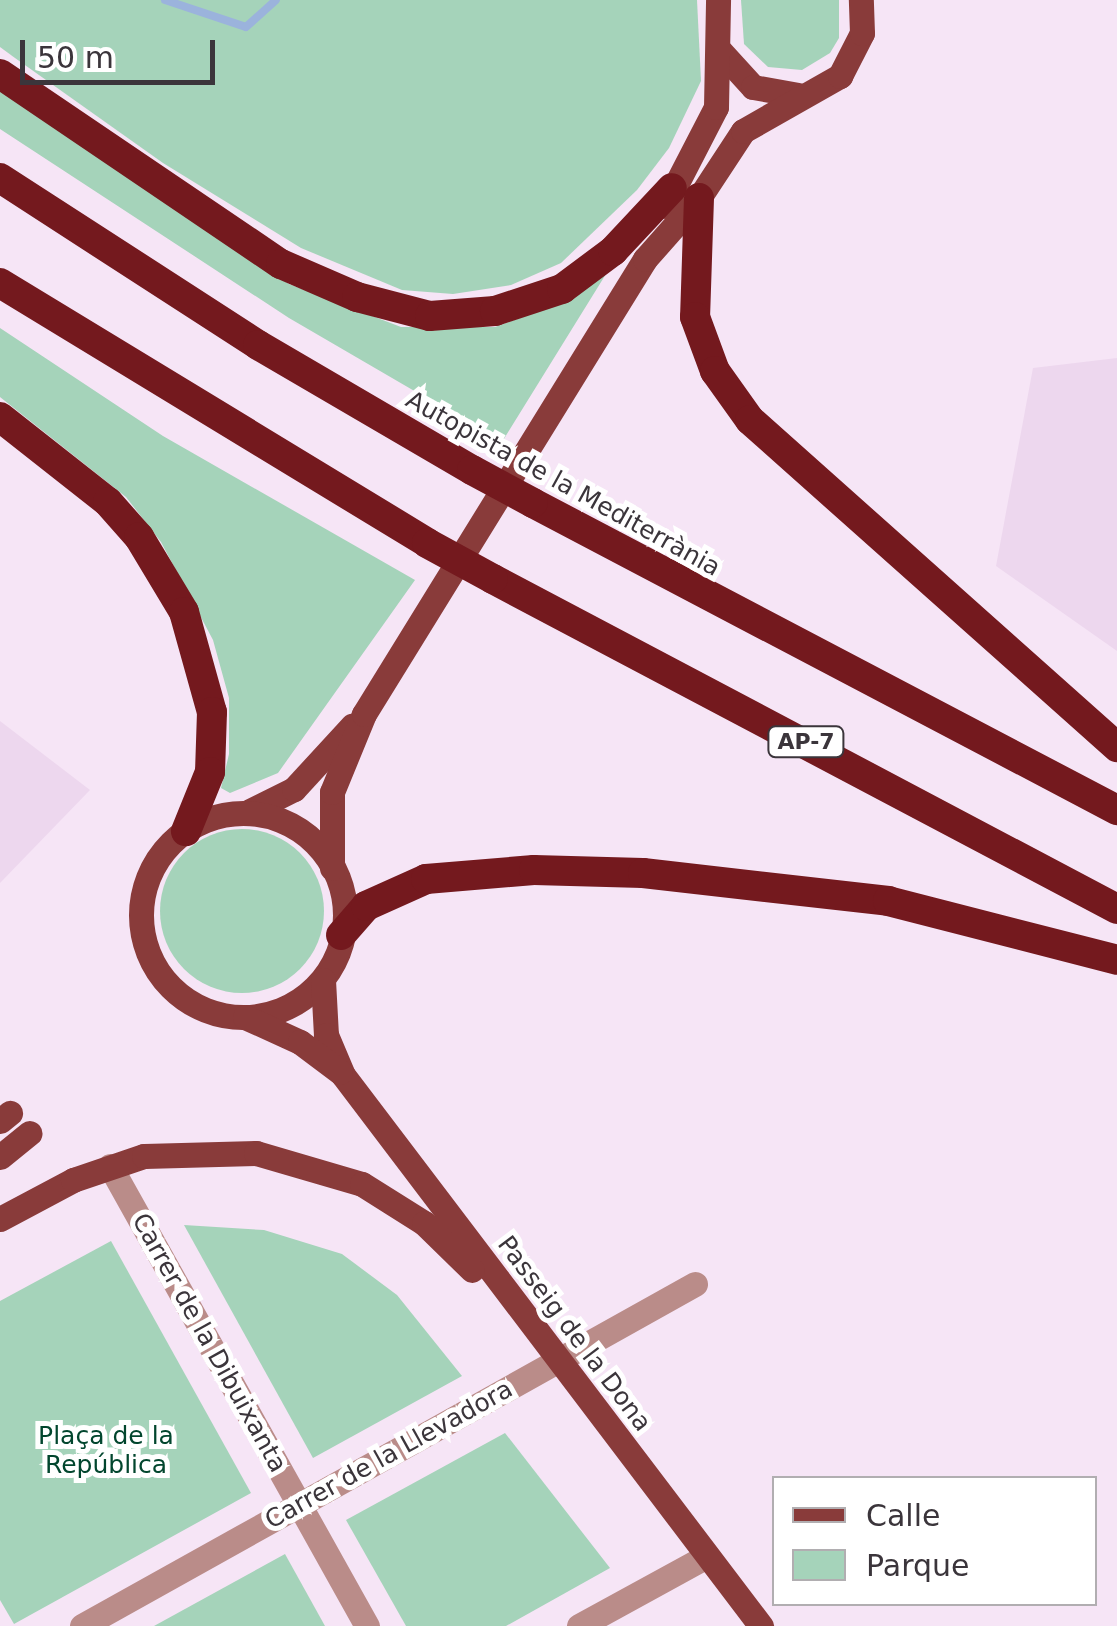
<!DOCTYPE html>
<html>
<head>
<meta charset="utf-8">
<style>
	body { margin:0 }
	#map { position:relative; width:1117px; height:1626px; overflow:hidden; background:#f6e5f6; font-family:"DejaVu Sans",sans-serif }
	div>[style] { position:absolute }
	[style*='--x'] { left:calc(var(--x)*1px); top:calc(var(--y)*1px); width:calc(var(--w)*1px); rotate:calc(var(--a)*1deg) }
	.built>* { inset:0; background:#edd7ee }
	.green>* { inset:0; background:#a5d3ba }
	.round { border-radius:50% }
	.stream>* { height:8px; margin:-4px; padding:0 4px; transform-origin:4px; border-radius:4px; background:#9bb3dc }
	.minor>* { height:25px; margin:-12.5px; padding:0 12.5px; transform-origin:12.5px; border-radius:12.5px; background:#ba8c89 }
	.major>* { height:25px; margin:-12.5px; padding:0 12.5px; transform-origin:12.5px; border-radius:12.5px; background:#893b3a }
	.major>.ring { margin:-12.5px; padding:0; box-sizing:content-box; background:none; border:25px solid #893b3a; border-radius:50% }
	.highway>* { height:30px; margin:-15px; padding:0 15px; transform-origin:15px; border-radius:15px; background:#74191e }
	.highway-bridge>* { height:30px; margin:-15px; padding:0 15px; transform-origin:15px; border-radius:15px; background:#74191e }
	span { translate:-50% -50%; white-space:nowrap; text-align:center; line-height:1.15; -webkit-text-stroke:10px #fff; paint-order:stroke }
	.shield-label span { padding:2px 8px; background:#fff; border:2px solid; border-radius:8px; -webkit-text-stroke-width:0 }
	.shield-label { font-size:22px; color:#3b353b; font-weight:700 }
	.street-label { font-size:25px; color:#3b353b }
	.park-label { font-size:25px; color:#02462e }
	.legend { position:absolute; left:772px; top:1476px; width:325px; height:130px; box-sizing:border-box; background:#fff; border:2px solid #b1aeb1; margin:0; padding:12px 18px; list-style:none; font-size:30px; color:#3b353b }
	.legend li { display:flex; align-items:center; gap:20px; height:50px }
	.legend b { width:50px; border:2px solid #b1aeb1 }
	.scale { position:absolute; left:20px; top:40px; width:195px; height:45px; box-sizing:border-box; border:5px solid #3b353b; border-top:0; padding-left:12px; font-size:30px; line-height:35px; white-space:nowrap; color:#3b353b; -webkit-text-stroke:8px #fff; paint-order:stroke }
</style>
</head>
<body>
<div id="map">
	<div class="built">
		<div style="clip-path:polygon(1117px 358px,1117px 651px,996px 566px,1033px 368px)"></div>
		<div style="clip-path:polygon(0 721px,90px 790px,0 883px)"></div>
	</div>
	<div class="green">
		<div style="clip-path:polygon(0 0,697px 0,701px 81px,669px 148px,637px 190px,561px 263px,511px 285px,453px 294px,402px 290px,301px 248px,163px 163px,15px 58px,0 47px)"></div>
		<div style="clip-path:polygon(741px 0,839px 0,839px 38px,830px 53px,802px 70px,768px 67px,744px 44px)"></div>
		<div style="clip-path:polygon(0 89px,289px 284px,401px 327px,495px 327px,570px 300px,606px 274px,502px 442px,289px 318px,0 129px)"></div>
		<div style="clip-path:polygon(0 328px,163px 436px,415px 580px,278px 773px,230px 793px,221px 788px,229px 754px,229px 698px,213px 640px,161px 542px,126px 497px,0 397px)"></div>
		<div class="round" style="left:160px;top:829px;width:164px;height:164px"></div>
		<div style="clip-path:polygon(184px 1225px,264px 1230px,342px 1254px,397px 1295px,462px 1376px,313px 1458px)"></div>
		<div style="clip-path:polygon(111px 1241px,251px 1493px,14px 1624px,0 1600px,0 1301px)"></div>
		<div style="clip-path:polygon(505px 1433px,610px 1568px,506px 1626px,406px 1626px,346px 1520px)"></div>
		<div style="clip-path:polygon(285px 1554px,325px 1626px,154px 1626px)"></div>
	</div>
	<div class="stream">
		<div style="--x:165;--y:0;--w:85;--a:18.4"></div>
		<div style="--x:246;--y:27;--w:40;--a:-42"></div>
	</div>
	<div class="minor">
		<div style="--x:110;--y:1166;--w:527;--a:60.81"></div>
		<div style="--x:82;--y:1626;--w:702;--a:-29.16"></div>
		<div style="--x:579;--y:1626;--w:146;--a:-28.7"></div>
	</div>
	<div class="major">
		<div style="--x:721;--y:52;--w:47;--a:47.6"></div>
		<div style="--x:753;--y:87;--w:46;--a:10.1"></div>
		<div style="--x:665;--y:206;--w:111;--a:-62.7"></div>
		<div style="--x:716;--y:107;--w:107;--a:-88.9"></div>
		<div style="--x:250;--y:811;--w:49;--a:-26.6"></div>
		<div style="--x:294;--y:789;--w:86;--a:-47.4"></div>
		<div class="ring" style="left:141px;top:813px;width:179px;height:179px"></div>
		<div style="--x:332;--y:868;--w:76;--a:-90"></div>
		<div style="--x:332;--y:792;--w:84;--a:-67.7"></div>
		<div style="--x:364;--y:714;--w:535;--a:-58.3"></div>
		<div style="--x:645;--y:259;--w:81;--a:-48.5"></div>
		<div style="--x:699;--y:198;--w:80;--a:-56.7"></div>
		<div style="--x:743;--y:131;--w:112;--a:-29.6"></div>
		<div style="--x:840;--y:76;--w:48;--a:-62.9"></div>
		<div style="--x:862;--y:33;--w:33;--a:-92"></div>
		<div style="--x:323;--y:980;--w:55;--a:86.9"></div>
		<div style="--x:326;--y:1035;--w:43;--a:67"></div>
		<div style="--x:343;--y:1075;--w:692;--a:52.82"></div>
		<div style="--x:245;--y:1017;--w:60;--a:24.4"></div>
		<div style="--x:300;--y:1042;--w:50;--a:36.9"></div>
		<div style="--x:0;--y:1121;--w:13;--a:-39"></div>
		<div style="--x:0;--y:1157;--w:38;--a:-39"></div>
		<div style="--x:0;--y:1219;--w:83;--a:-28.1"></div>
		<div style="--x:73;--y:1180;--w:75;--a:-18.7"></div>
		<div style="--x:144;--y:1156;--w:112;--a:-1.5"></div>
		<div style="--x:256;--y:1153;--w:110;--a:16.3"></div>
		<div style="--x:362;--y:1184;--w:73;--a:32.2"></div>
		<div style="--x:424;--y:1223;--w:67;--a:44.4"></div>
	</div>
	<div class="highway">
		<div style="--x:0;--y:74;--w:339;--a:34.1"></div>
		<div style="--x:281;--y:264;--w:83;--a:23.5"></div>
		<div style="--x:357;--y:297;--w:75;--a:14.6"></div>
		<div style="--x:430;--y:316;--w:65;--a:-4.4"></div>
		<div style="--x:495;--y:311;--w:71;--a:-18.2"></div>
		<div style="--x:562;--y:289;--w:64;--a:-36.7"></div>
		<div style="--x:613;--y:251;--w:86;--a:-46.9"></div>
		<div style="--x:0;--y:178;--w:307;--a:32.9"></div>
		<div style="--x:258;--y:345;--w:248;--a:30.3"></div>
		<div style="--x:699;--y:198;--w:119;--a:91.9"></div>
		<div style="--x:695;--y:317;--w:58;--a:69.7"></div>
		<div style="--x:715;--y:371;--w:60;--a:54.5"></div>
		<div style="--x:750;--y:420;--w:492;--a:41.7"></div>
		<div style="--x:0;--y:283;--w:500;--a:31.3"></div>
		<div style="--x:0;--y:417;--w:137;--a:38.2"></div>
		<div style="--x:108;--y:502;--w:47;--a:48.5"></div>
		<div style="--x:139;--y:537;--w:87;--a:59"></div>
		<div style="--x:184;--y:612;--w:104;--a:74.4"></div>
		<div style="--x:212;--y:712;--w:60;--a:91.9"></div>
		<div style="--x:210;--y:772;--w:64;--a:112.1"></div>
		<div style="--x:533;--y:503;--w:660;--a:27.73"></div>
		<div style="--x:493;--y:579;--w:706;--a:27.87"></div>
		<div style="--x:341;--y:935;--w:38;--a:-49"></div>
		<div style="--x:366;--y:906;--w:66;--a:-24.2"></div>
		<div style="--x:426;--y:879;--w:108;--a:-4.8"></div>
		<div style="--x:534;--y:870;--w:109;--a:1.6"></div>
		<div style="--x:643;--y:873;--w:247;--a:6.5"></div>
		<div style="--x:888;--y:901;--w:236;--a:14.4"></div>
	</div>
	<div class="highway-bridge">
		<div style="--x:472;--y:470;--w:69;--a:28.4"></div>
		<div style="--x:427;--y:543;--w:75;--a:28.6"></div>
	</div>
	<div class="shield-label">
		<span style="left:806px;top:742px">AP-7</span>
	</div>
	<div class="street-label">
		<span style="left:563px;top:484px;rotate:29deg">Autopista de la Mediterrània</span>
		<span style="left:574px;top:1334px;rotate:53deg">Passeig de la Dona</span>
		<span style="left:209px;top:1343px;rotate:61deg">Carrer de la Dibuixanta</span>
		<span style="left:389px;top:1455px;rotate:-29deg">Carrer de la Llevadora</span>
	</div>
	<div class="park-label">
		<span style="left:106px;top:1451px">Plaça de la<br>República</span>
	</div>
	<ul class="legend">
	<li><b style="height:12px;background:#893b3a"></b>Calle</li>
	<li><b style="height:28px;background:#a5d3ba"></b>Parque</li>
	</ul>
	<div class="scale">50 m</div>
</div>
</body>
</html>
